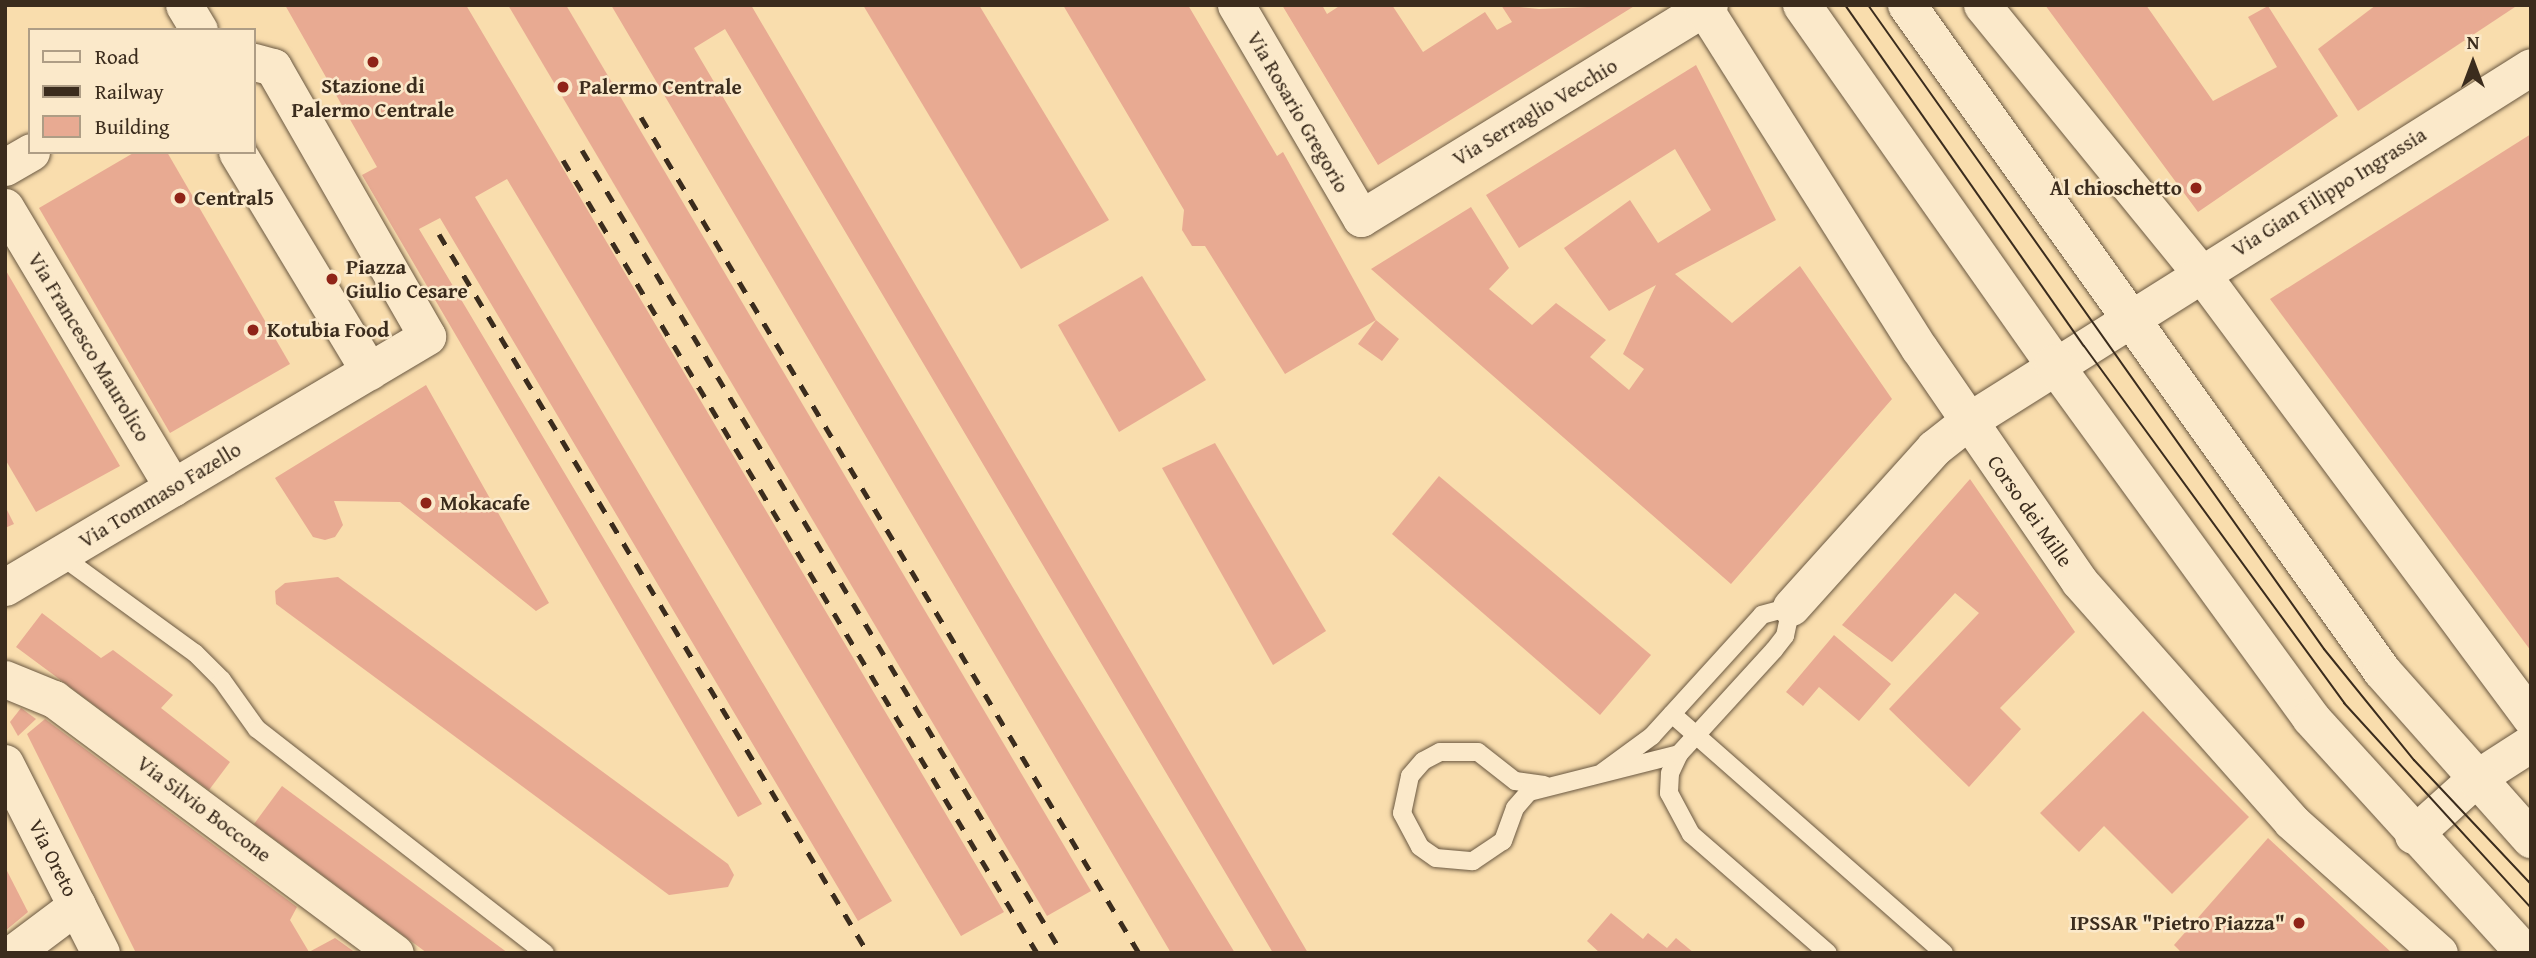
<!DOCTYPE html>
<html>
<head>
<meta charset="utf-8">
<style>
	body { margin:0 }
	#map { position:relative; width:2536px; height:958px; overflow:hidden; background:#f9ddad; font-family:"Gentium Book Plus",serif }
	div>[style] { position:absolute }
	[style*='--x'] { left:calc(var(--x)*1px); top:calc(var(--y)*1px); width:calc(var(--w)*1px); rotate:calc(var(--a)*1deg) }
	.building>* { inset:0; background:#e8aa92 }
	.roads { filter:drop-shadow(0 0 2px #6a5841) drop-shadow(0 0 2px #6a5841) }
	.service>* { height:18px; margin:-9px; padding:0 9px; transform-origin:9px; border-radius:9px; background:#fbe9ca }
	.minor>* { height:37px; margin:-18.5px; padding:0 18.5px; transform-origin:18.5px; border-radius:18.5px; background:#fbe9ca }
	.tertiary>* { height:38px; margin:-19px; padding:0 19px; transform-origin:19px; border-radius:19px; background:#fbe9ca }
	.tram>* { height:2px; margin:-1px; padding:0 1px; transform-origin:1px; border-radius:1px; background:#3b2c1d }
	.rail>* { height:5px; margin-top:-2.5px; transform-origin:0; background:repeating-linear-gradient(90deg,#3b2c1d 0 12px,transparent 0 24px) }
	.dots>* { width:19px; height:19px; translate:-50% -50%; box-sizing:border-box; border:4px solid #fbe9ca; border-radius:50% }
	span { translate:-50% -50%; white-space:nowrap; text-align:center; line-height:1.15; -webkit-text-stroke:5px #fbe9ca; paint-order:stroke }
	.poi-label { font-size:21px; color:#3b2c1d; font-weight:700 }
	.left { translate:0 -50%; text-align:left }
	.right { translate:-100% -50%; text-align:right }
	.street-label { font-size:21px; color:#3b2c1d }
	.frame { position:absolute; inset:0; border:7px solid #3b2c1d; pointer-events:none }
	.legend { position:absolute; left:28px; top:28px; width:228px; height:126px; box-sizing:border-box; background:#fbe9ca; border:2px solid #ae9d85; margin:0; padding:9px 12px; list-style:none; font-size:21px; color:#3b2c1d }
	.legend li { display:flex; align-items:center; gap:14px; height:35px }
	.legend b { width:35px; border:2px solid #ae9d85 }
	.north { position:absolute; left:2438px; top:28px; width:70px; height:70px; -webkit-text-stroke:5px #fbe9ca; paint-order:stroke; rotate:0deg; font-size:19px; font-weight:700; line-height:28px; text-align:center; color:#3b2c1d }
	.north::after { content:''; display:block; margin:auto; width:24px; height:32px; background:#3b2c1d; clip-path:polygon(50% 0,100% 100%,50% 72%,0 100%) }
</style>
</head>
<body>
<div id="map">
	<div class="building">
		<div style="clip-path:polygon(285px 5px,466px 5px,1004px 912px,961px 936px,507px 179px,475px 197px,892px 901px,858px 921px,440px 218px,419px 229px,762px 804px,738px 817px,362px 175px,377px 167px)"></div>
		<div style="clip-path:polygon(508px 5px,566px 5px,1091px 891px,1047px 916px)"></div>
		<div style="clip-path:polygon(611px 5px,751px 5px,1308px 953px,1273px 953px,725px 29px,694px 48px,1048px 647px,1235px 953px,1171px 953px)"></div>
		<div style="clip-path:polygon(863px 5px,979px 5px,1109px 220px,1021px 269px)"></div>
		<div style="clip-path:polygon(1063px 5px,1188px 5px,1277px 156px,1283px 152px,1376px 320px,1399px 339px,1382px 361px,1358px 344px,1376px 320px,1285px 374px,1205px 246px,1192px 246px,1182px 230px,1184px 210px)"></div>
		<div style="clip-path:polygon(1282px 5px,1322px 5px,1327px 14px,1341px 5px,1392px 5px,1423px 52px,1485px 12px,1497px 30px,1512px 22px,1501px 5px,1539px 9px,1636px 5px,1378px 165px)"></div>
		<div style="clip-path:polygon(2045px 5px,2146px 5px,2213px 101px,2277px 67px,2248px 17px,2268px 6px,2338px 116px,2198px 212px)"></div>
		<div style="clip-path:polygon(2376px 5px,2518px 5px,2358px 111px,2318px 49px)"></div>
		<div style="clip-path:polygon(1696px 65px,1776px 220px,1675px 274px,1732px 323px,1800px 266px,1892px 399px,1731px 584px,1371px 269px,1471px 207px,1509px 268px,1489px 289px,1532px 325px,1556px 303px,1606px 340px,1590px 357px,1629px 390px,1644px 369px,1623px 354px,1656px 285px,1609px 311px,1564px 248px,1630px 200px,1658px 243px,1711px 210px,1675px 149px,1519px 248px,1486px 195px)"></div>
		<div style="clip-path:polygon(2531px 134px,2531px 651px,2270px 299px)"></div>
		<div style="clip-path:polygon(135px 152px,167px 152px,290px 364px,170px 433px,39px 208px)"></div>
		<div style="clip-path:polygon(5px 269px,120px 466px,36px 512px,5px 459px)"></div>
		<div style="clip-path:polygon(1142px 276px,1206px 380px,1119px 432px,1058px 325px)"></div>
		<div style="clip-path:polygon(426px 385px,549px 603px,536px 611px,400px 502px,334px 501px,343px 525px,335px 537px,325px 540px,313px 537px,275px 478px)"></div>
		<div style="clip-path:polygon(1215px 443px,1326px 631px,1273px 665px,1162px 468px)"></div>
		<div style="clip-path:polygon(1439px 476px,1651px 655px,1600px 715px,1392px 534px)"></div>
		<div style="clip-path:polygon(1970px 479px,2075px 632px,2000px 708px,2021px 729px,1969px 787px,1889px 709px,1979px 613px,1955px 593px,1892px 662px,1842px 625px)"></div>
		<div style="clip-path:polygon(5px 506px,14px 524px,5px 528px)"></div>
		<div style="clip-path:polygon(338px 577px,728px 864px,734px 875px,728px 887px,669px 895px,276px 604px,275px 591px,285px 583px)"></div>
		<div style="clip-path:polygon(42px 613px,101px 658px,113px 650px,173px 695px,161px 708px,230px 762px,209px 790px,16px 647px)"></div>
		<div style="clip-path:polygon(1834px 635px,1891px 684px,1859px 721px,1819px 687px,1803px 706px,1786px 692px)"></div>
		<div style="clip-path:polygon(21px 708px,36px 719px,18px 736px,10px 722px)"></div>
		<div style="clip-path:polygon(2143px 711px,2249px 817px,2172px 894px,2104px 826px,2079px 852px,2040px 813px)"></div>
		<div style="clip-path:polygon(45px 719px,297px 907px,290px 920px,309px 952px,335px 938px,356px 953px,136px 953px,27px 734px)"></div>
		<div style="clip-path:polygon(282px 786px,508px 953px,427px 953px,254px 824px)"></div>
		<div style="clip-path:polygon(2268px 838px,2392px 953px,2182px 953px,2174px 945px)"></div>
		<div style="clip-path:polygon(5px 867px,28px 912px,5px 931px)"></div>
		<div style="clip-path:polygon(1611px 913px,1643px 939px,1648px 933px,1667px 948px,1676px 938px,1694px 953px,1600px 953px,1587px 941px)"></div>
	</div>
	<div class="roads">
		<div class="service">
			<div style="--x:60;--y:555;--w:167;--a:36"></div>
			<div style="--x:195;--y:653;--w:38;--a:45"></div>
			<div style="--x:222;--y:680;--w:60;--a:54.5"></div>
			<div style="--x:257;--y:729;--w:365;--a:37.9"></div>
			<div style="--x:1672;--y:714;--w:362;--a:41.3"></div>
			<div style="--x:1679;--y:754;--w:21;--a:115"></div>
			<div style="--x:1670;--y:773;--w:20;--a:93"></div>
			<div style="--x:1669;--y:793;--w:47;--a:61.8"></div>
			<div style="--x:1691;--y:834;--w:181;--a:41"></div>
			<div style="--x:1544;--y:785;--w:29;--a:-172"></div>
			<div style="--x:1515;--y:781;--w:47;--a:-141.9"></div>
			<div style="--x:1478;--y:752;--w:38;--a:180"></div>
			<div style="--x:1440;--y:752;--w:19;--a:152"></div>
			<div style="--x:1423;--y:761;--w:20;--a:131"></div>
			<div style="--x:1410;--y:776;--w:38;--a:102"></div>
			<div style="--x:1402;--y:813;--w:38;--a:62"></div>
			<div style="--x:1420;--y:847;--w:19;--a:35"></div>
			<div style="--x:1436;--y:858;--w:37;--a:5"></div>
			<div style="--x:1473;--y:861;--w:36;--a:-34"></div>
			<div style="--x:1503;--y:841;--w:35;--a:-70"></div>
			<div style="--x:1515;--y:808;--w:21;--a:-49"></div>
			<div style="--x:1529;--y:792;--w:155;--a:-14.2"></div>
			<div style="--x:1679;--y:754;--w:141;--a:-47.6"></div>
			<div style="--x:1774;--y:650;--w:18;--a:-52"></div>
			<div style="--x:1785;--y:636;--w:30;--a:-78"></div>
			<div style="--x:1791;--y:607;--w:30;--a:165"></div>
			<div style="--x:1762;--y:615;--w:164;--a:132.3"></div>
			<div style="--x:1652;--y:736;--w:61;--a:143.7"></div>
		</div>
		<div class="minor">
			<div style="--x:184;--y:5;--w:29;--a:59"></div>
			<div style="--x:1236;--y:5;--w:247;--a:59.6"></div>
			<div style="--x:1361;--y:218;--w:408;--a:-31.5"></div>
			<div style="--x:1702;--y:5;--w:406;--a:57.7"></div>
			<div style="--x:1919;--y:348;--w:283;--a:55.5"></div>
			<div style="--x:2079;--y:581;--w:320;--a:48.5"></div>
			<div style="--x:2291;--y:821;--w:198;--a:41.7"></div>
			<div style="--x:1982;--y:5;--w:345;--a:50.8"></div>
			<div style="--x:2200;--y:272;--w:555;--a:53.42"></div>
			<div style="--x:237;--y:152;--w:256;--a:58.9"></div>
			<div style="--x:5;--y:167;--w:30;--a:-30"></div>
			<div style="--x:5;--y:207;--w:327;--a:59.1"></div>
			<div style="--x:5;--y:587;--w:491;--a:-30.7"></div>
			<div style="--x:427;--y:336;--w:310;--a:-119.8"></div>
			<div style="--x:273;--y:67;--w:20;--a:-165"></div>
			<div style="--x:1791;--y:607;--w:214;--a:-48"></div>
			<div style="--x:1934;--y:448;--w:42;--a:-38.2"></div>
			<div style="--x:1967;--y:422;--w:666;--a:-32.19"></div>
			<div style="--x:5;--y:679;--w:53;--a:22.2"></div>
			<div style="--x:54;--y:699;--w:425;--a:36.7"></div>
			<div style="--x:2413;--y:835;--w:84;--a:-42.1"></div>
			<div style="--x:2475;--y:779;--w:67;--a:-32.7"></div>
			<div style="--x:13;--y:953;--w:80;--a:-36.9"></div>
		</div>
		<div class="tertiary">
			<div style="--x:1802;--y:5;--w:439;--a:54.9"></div>
			<div style="--x:2054;--y:364;--w:437;--a:54"></div>
			<div style="--x:2311;--y:718;--w:318;--a:47.7"></div>
			<div style="--x:1907;--y:5;--w:818;--a:54.5"></div>
			<div style="--x:2382;--y:671;--w:225;--a:48.4"></div>
			<div style="--x:5;--y:764;--w:212;--a:63.1"></div>
		</div>
	</div>
	<div class="tram">
		<div style="--x:1845;--y:5;--w:416;--a:55"></div>
		<div style="--x:2084;--y:346;--w:442;--a:53.9"></div>
		<div style="--x:2344;--y:703;--w:277;--a:47.6"></div>
		<div style="--x:1868;--y:5;--w:789;--a:54.7"></div>
		<div style="--x:2324;--y:649;--w:143;--a:51"></div>
		<div style="--x:2414;--y:760;--w:170;--a:46.7"></div>
	</div>
	<div class="rail">
		<div style="--x:641;--y:117;--w:973;--a:59.22"></div>
		<div style="--x:582;--y:150;--w:936;--a:59.13"></div>
		<div style="--x:563;--y:160;--w:924;--a:59.13"></div>
		<div style="--x:439;--y:234;--w:837;--a:59.18"></div>
	</div>
	<div class="dots">
		<div style="left:373px;top:62px;background:#8f2418"></div>
		<div style="left:563px;top:87px;background:#8f2418"></div>
		<div style="left:2196px;top:188px;background:#8f2418"></div>
		<div style="left:180px;top:198px;background:#8f2418"></div>
		<div style="left:332px;top:279px;background:#8f2418"></div>
		<div style="left:253px;top:330px;background:#8f2418"></div>
		<div style="left:426px;top:503px;background:#8f2418"></div>
		<div style="left:2299px;top:923px;background:#8f2418"></div>
	</div>
	<div class="poi-label">
		<span style="left:373px;top:98px">Stazione di<br>Palermo Centrale</span>
		<span class="left" style="left:579px;top:87px">Palermo Centrale</span>
		<span class="right" style="left:2182px;top:188px">Al chioschetto</span>
		<span class="left" style="left:194px;top:198px">Central5</span>
		<span class="left" style="left:346px;top:279px">Piazza<br>Giulio Cesare</span>
		<span class="left" style="left:267px;top:330px">Kotubia Food</span>
		<span class="left" style="left:440px;top:503px">Mokacafe</span>
		<span class="right" style="left:2285px;top:923px">IPSSAR "Pietro Piazza"</span>
	</div>
	<div class="street-label">
		<span style="left:1298px;top:112px;rotate:60deg">Via Rosario Gregorio</span>
		<span style="left:1535px;top:112px;rotate:-31deg">Via Serraglio Vecchio</span>
		<span style="left:2329px;top:192px;rotate:-32deg">Via Gian Filippo Ingrassia</span>
		<span style="left:89px;top:347px;rotate:59deg">Via Francesco Maurolico</span>
		<span style="left:160px;top:495px;rotate:-31deg">Via Tommaso Fazello</span>
		<span style="left:2030px;top:511px;rotate:55deg">Corso dei Mille</span>
		<span style="left:204px;top:809px;rotate:37deg">Via Silvio Boccone</span>
		<span style="left:53px;top:858px;rotate:63deg">Via Oreto</span>
	</div>
	<div class="frame"></div>
	<ul class="legend">
	<li><b style="height:9px;background:#fbe9ca"></b>Road</li>
	<li><b style="height:9px;background:#3b2c1d"></b>Railway</li>
	<li><b style="height:19px;background:#e8aa92"></b>Building</li>
	</ul>
	<div class="north">N</div>
</div>
</body>
</html>
